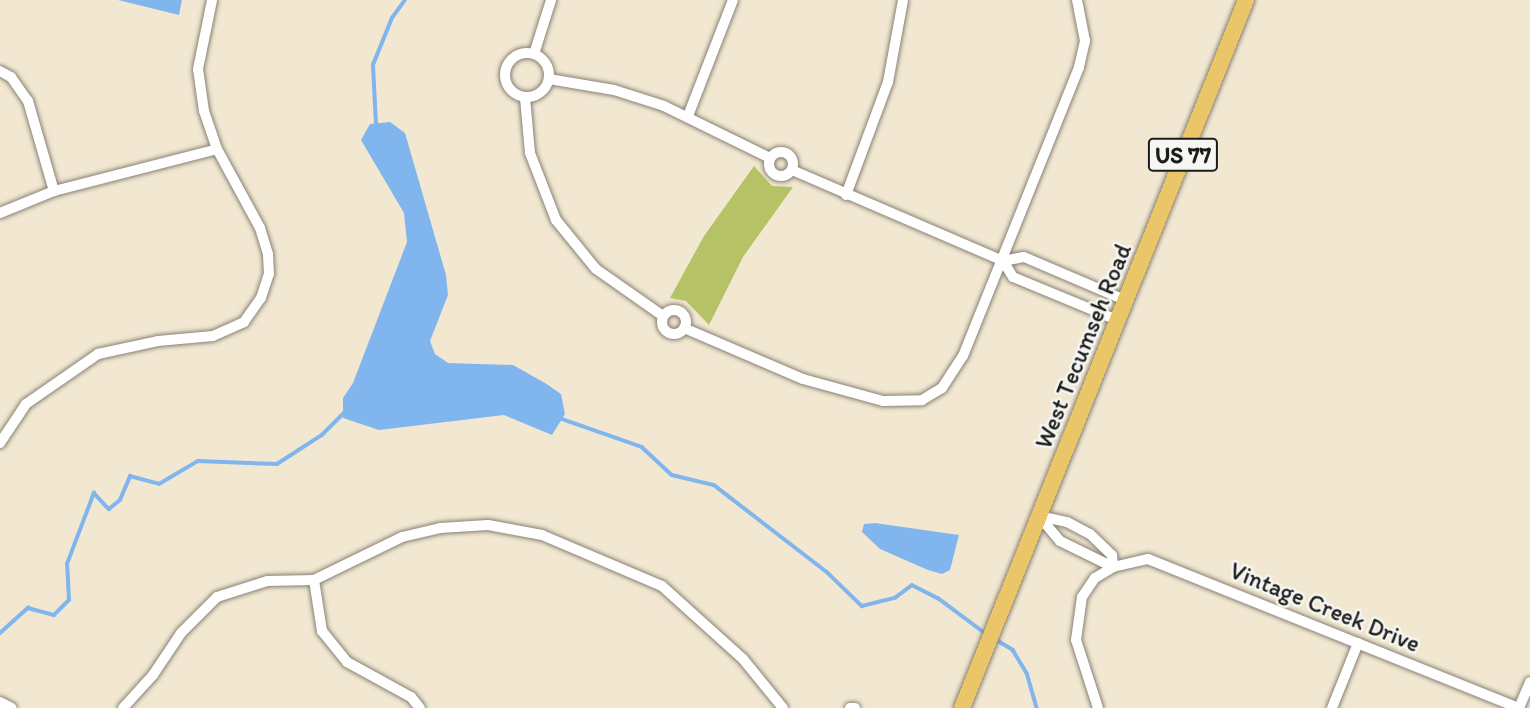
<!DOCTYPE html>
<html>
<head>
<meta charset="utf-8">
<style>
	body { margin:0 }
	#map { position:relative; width:1530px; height:708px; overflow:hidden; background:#f2e7d1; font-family:Itim,sans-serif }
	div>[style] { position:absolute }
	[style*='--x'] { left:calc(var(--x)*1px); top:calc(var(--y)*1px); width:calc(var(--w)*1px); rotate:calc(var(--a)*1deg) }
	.green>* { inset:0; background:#b5c366 }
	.water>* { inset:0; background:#80b5ee }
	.stream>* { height:3.5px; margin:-1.75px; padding:0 1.75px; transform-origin:1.75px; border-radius:1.75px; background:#80b5ee }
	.roads { filter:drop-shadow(0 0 2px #878276) drop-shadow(0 0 2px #878276) }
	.street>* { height:10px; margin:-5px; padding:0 5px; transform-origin:5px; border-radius:5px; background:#fff }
	.street>.ring { margin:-5px; padding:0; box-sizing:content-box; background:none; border:10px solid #fff; border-radius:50% }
	.primary>* { height:16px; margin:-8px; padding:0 8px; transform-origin:8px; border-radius:8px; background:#ebc669 }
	span { translate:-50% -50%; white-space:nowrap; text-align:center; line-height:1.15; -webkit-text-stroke:5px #f6f6f2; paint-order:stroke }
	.shield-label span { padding:2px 5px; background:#f6f6f2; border:2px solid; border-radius:5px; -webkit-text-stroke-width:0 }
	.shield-label { font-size:23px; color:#1c1c1c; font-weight:700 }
	.street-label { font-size:24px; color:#1c1c1c }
</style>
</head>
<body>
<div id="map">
	<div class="green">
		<div style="clip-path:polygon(754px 166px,772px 186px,793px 187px,743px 257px,709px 325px,686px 301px,670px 298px,704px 236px)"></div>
	</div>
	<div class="water">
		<div style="clip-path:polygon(118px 0,182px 0,179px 15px)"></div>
		<div style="clip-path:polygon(390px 122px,405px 133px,446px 275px,448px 295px,430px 341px,435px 354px,448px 363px,513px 365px,545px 383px,561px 394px,565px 414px,552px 435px,504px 415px,379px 430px,343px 418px,343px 398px,353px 383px,407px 242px,404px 213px,361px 140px,370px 124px)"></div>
		<div style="clip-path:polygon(875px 523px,959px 535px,950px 570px,942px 574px,928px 570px,880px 549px,862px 532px,864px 524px)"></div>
	</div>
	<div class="stream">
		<div style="--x:376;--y:125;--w:60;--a:-92.9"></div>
		<div style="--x:373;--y:65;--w:51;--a:-68"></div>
		<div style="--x:392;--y:18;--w:22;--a:-54"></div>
		<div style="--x:559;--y:418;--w:88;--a:19.3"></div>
		<div style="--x:642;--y:447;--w:41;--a:43"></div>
		<div style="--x:672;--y:475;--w:43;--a:13.4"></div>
		<div style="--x:714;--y:485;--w:143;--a:37.6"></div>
		<div style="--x:827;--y:572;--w:49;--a:44.2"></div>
		<div style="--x:862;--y:606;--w:34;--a:-14"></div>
		<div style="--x:895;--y:598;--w:21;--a:-37"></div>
		<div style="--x:912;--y:585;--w:29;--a:27"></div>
		<div style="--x:938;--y:598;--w:59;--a:36.7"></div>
		<div style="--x:0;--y:633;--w:38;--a:-42"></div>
		<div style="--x:28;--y:608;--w:27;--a:15"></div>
		<div style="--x:54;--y:615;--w:21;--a:-45"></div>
		<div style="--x:69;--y:600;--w:36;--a:-93"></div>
		<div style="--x:67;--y:564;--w:76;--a:-69.2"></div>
		<div style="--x:94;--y:493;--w:22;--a:47"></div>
		<div style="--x:109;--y:509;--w:14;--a:-39"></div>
		<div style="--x:120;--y:500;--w:26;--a:-67"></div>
		<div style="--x:130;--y:476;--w:30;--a:15"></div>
		<div style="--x:159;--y:484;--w:45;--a:-30.5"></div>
		<div style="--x:198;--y:461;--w:79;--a:2.2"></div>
		<div style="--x:277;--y:464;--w:54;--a:-32.8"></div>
		<div style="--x:322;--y:435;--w:33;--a:-45"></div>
		<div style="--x:995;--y:639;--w:21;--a:31"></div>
		<div style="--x:1013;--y:650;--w:27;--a:59"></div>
		<div style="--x:1027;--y:673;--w:36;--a:74"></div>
	</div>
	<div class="roads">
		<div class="street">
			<div class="ring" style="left:505px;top:53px;width:34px;height:34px"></div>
			<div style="--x:534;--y:54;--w:57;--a:-72.5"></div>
			<div style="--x:0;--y:71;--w:13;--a:29"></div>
			<div style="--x:11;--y:77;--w:29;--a:55"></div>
			<div style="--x:28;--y:101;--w:94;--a:73.9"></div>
			<div style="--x:54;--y:191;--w:168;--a:-14.4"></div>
			<div style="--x:549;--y:79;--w:66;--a:9.6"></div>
			<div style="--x:614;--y:90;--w:52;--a:17.7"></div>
			<div style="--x:664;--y:106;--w:118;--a:26.1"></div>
			<div style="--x:525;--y:98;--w:55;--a:84.8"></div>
			<div style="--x:530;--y:153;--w:72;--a:68.8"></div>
			<div style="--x:556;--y:220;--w:63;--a:50.8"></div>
			<div style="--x:596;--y:269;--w:82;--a:35"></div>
			<div style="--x:688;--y:116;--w:124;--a:-68.8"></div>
			<div class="ring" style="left:769px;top:152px;width:14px;height:14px"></div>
			<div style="--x:792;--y:170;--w:230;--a:23.3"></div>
			<div style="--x:1003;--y:261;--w:21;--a:-11"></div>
			<div style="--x:1024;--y:257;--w:110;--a:23.1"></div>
			<div style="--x:846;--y:195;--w:121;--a:-69.6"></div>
			<div style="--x:888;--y:82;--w:83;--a:-79.6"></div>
			<div style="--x:0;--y:213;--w:58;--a:-22.2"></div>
			<div style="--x:1003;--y:261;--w:19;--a:58"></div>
			<div style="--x:1013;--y:277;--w:113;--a:22.5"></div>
			<div class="ring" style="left:662px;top:310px;width:14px;height:14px"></div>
			<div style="--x:684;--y:328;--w:129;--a:23.2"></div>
			<div style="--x:803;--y:379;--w:83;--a:15.4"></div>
			<div style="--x:883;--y:401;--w:39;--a:-1"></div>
			<div style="--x:922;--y:400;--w:23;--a:-31"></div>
			<div style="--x:942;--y:388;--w:38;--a:-57"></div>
			<div style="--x:963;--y:356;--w:311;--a:-68.1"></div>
			<div style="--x:1079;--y:67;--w:27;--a:-77"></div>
			<div style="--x:1085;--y:41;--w:42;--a:-101"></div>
			<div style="--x:0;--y:443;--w:47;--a:-56.3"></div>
			<div style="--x:26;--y:404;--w:88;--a:-34.8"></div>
			<div style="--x:98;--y:354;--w:61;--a:-12.2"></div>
			<div style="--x:158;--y:341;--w:55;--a:-5.2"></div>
			<div style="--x:213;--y:336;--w:34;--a:-24"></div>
			<div style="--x:244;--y:322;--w:29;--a:-55"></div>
			<div style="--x:261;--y:298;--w:25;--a:-72"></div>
			<div style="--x:269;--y:274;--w:20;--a:-93"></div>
			<div style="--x:268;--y:254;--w:27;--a:-107"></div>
			<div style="--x:260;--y:228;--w:90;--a:-118.6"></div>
			<div style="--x:217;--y:149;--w:40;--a:-108.9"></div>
			<div style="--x:204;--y:111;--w:42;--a:-98.1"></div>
			<div style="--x:198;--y:69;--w:70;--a:-78.5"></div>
			<div style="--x:1039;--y:516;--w:29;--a:12"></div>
			<div style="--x:1067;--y:522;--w:26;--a:28"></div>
			<div style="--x:1090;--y:534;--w:30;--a:44"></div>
			<div style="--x:1112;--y:555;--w:12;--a:85"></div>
			<div style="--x:1113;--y:567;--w:59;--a:-153.9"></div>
			<div style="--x:1060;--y:541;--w:33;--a:-130"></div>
			<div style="--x:314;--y:580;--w:52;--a:81.1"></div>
			<div style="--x:322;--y:631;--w:40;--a:51"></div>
			<div style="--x:347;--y:662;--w:73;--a:28.7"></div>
			<div style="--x:411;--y:697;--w:14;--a:51"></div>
			<div style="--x:0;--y:702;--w:13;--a:27"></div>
			<div style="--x:123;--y:708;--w:45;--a:-47.7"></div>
			<div style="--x:153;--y:675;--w:50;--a:-56.3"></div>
			<div style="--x:181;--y:633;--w:51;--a:-45"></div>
			<div style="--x:217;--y:597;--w:52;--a:-17.7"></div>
			<div style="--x:267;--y:581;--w:47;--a:-1.2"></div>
			<div style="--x:314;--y:580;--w:98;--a:-26"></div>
			<div style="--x:402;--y:537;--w:39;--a:-13"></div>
			<div style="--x:440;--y:528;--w:48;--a:-3.6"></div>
			<div style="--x:488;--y:525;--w:55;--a:10.5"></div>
			<div style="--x:542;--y:535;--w:130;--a:23"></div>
			<div style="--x:662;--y:586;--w:109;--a:42"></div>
			<div style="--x:743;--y:659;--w:63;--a:50.8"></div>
			<div style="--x:850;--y:708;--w:5;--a:0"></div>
			<div style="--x:1098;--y:708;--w:71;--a:-107.9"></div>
			<div style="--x:1076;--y:640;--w:43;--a:-82.1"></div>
			<div style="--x:1082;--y:597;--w:23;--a:-56"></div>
			<div style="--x:1095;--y:578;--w:21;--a:-31"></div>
			<div style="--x:1113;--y:567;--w:36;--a:-13"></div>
			<div style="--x:1148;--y:559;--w:400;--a:21.9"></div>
			<div style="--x:1519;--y:708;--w:28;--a:-67"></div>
			<div style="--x:1332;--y:708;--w:70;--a:-68.2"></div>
		</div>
		<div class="primary">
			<div style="--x:962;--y:708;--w:763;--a:-68.14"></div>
		</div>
	</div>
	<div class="shield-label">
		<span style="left:1183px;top:155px">US 77</span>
	</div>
	<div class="street-label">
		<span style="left:1083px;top:346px;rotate:-68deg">West Tecumseh Road</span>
		<span style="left:1325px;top:607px;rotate:22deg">Vintage Creek Drive</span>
	</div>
</div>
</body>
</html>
